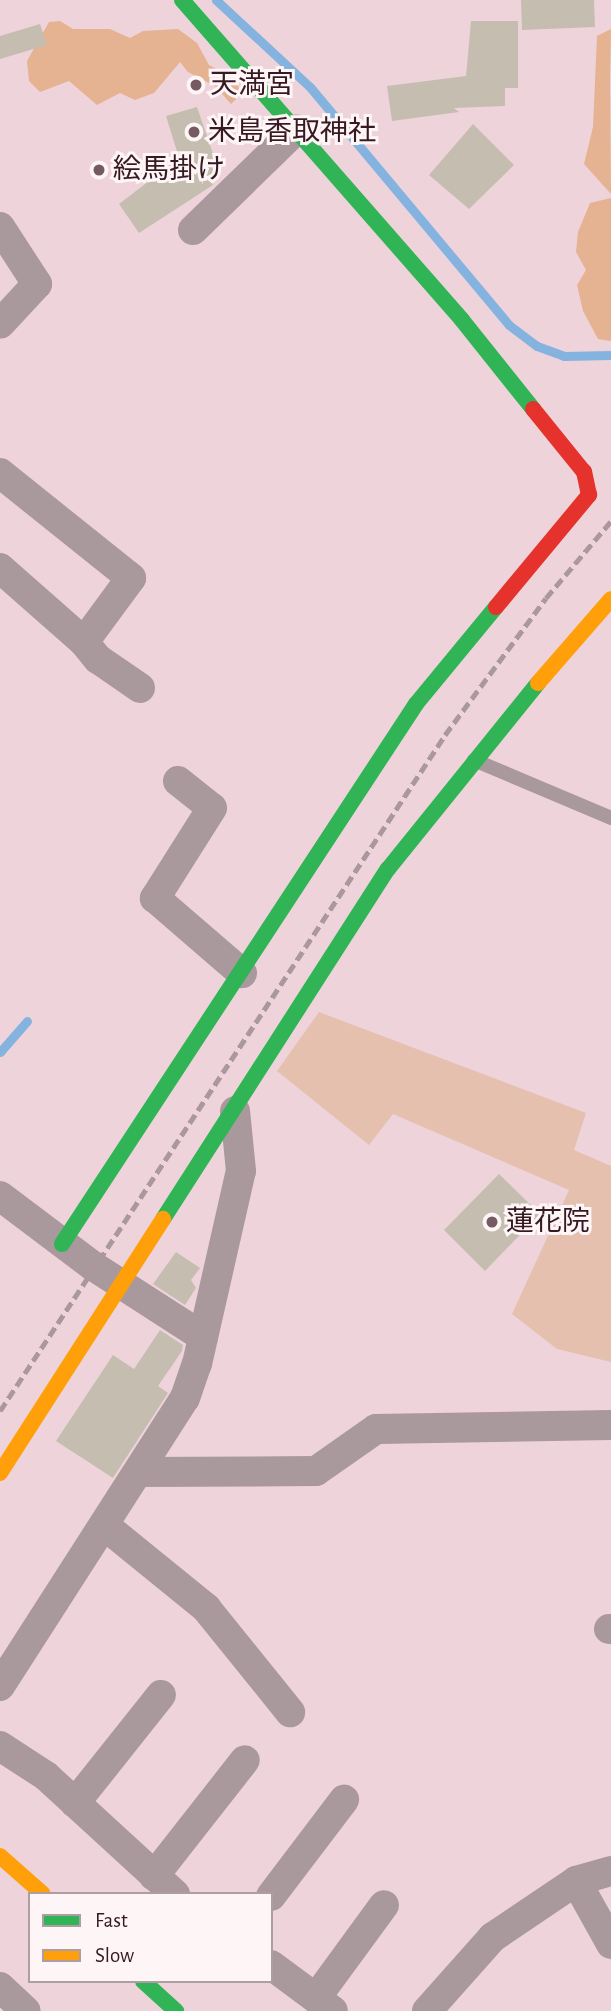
<!DOCTYPE html>
<html>
<head>
<meta charset="utf-8">
<style>
	body { margin:0 }
	#map { position:relative; width:611px; height:2011px; overflow:hidden; background:#eed3da; font-family:"Alegreya Sans","Noto Sans JP",sans-serif }
	div>[style] { position:absolute }
	[style*='--x'] { left:calc(var(--x)*1px); top:calc(var(--y)*1px); width:calc(var(--w)*1px); rotate:calc(var(--a)*1deg) }
	.green>* { inset:0; background:#e5c0af }
	.forest>* { inset:0; background:#e5b292 }
	.stream>* { height:9px; margin:-4.5px; padding:0 4.5px; transform-origin:4.5px; border-radius:4.5px; background:#83b3de }
	.building>* { inset:0; background:#c5beb0 }
	.lane>* { height:14px; margin:-7px; padding:0 7px; transform-origin:7px; border-radius:7px; background:#a9989c }
	.street>* { height:30px; margin:-15px; padding:0 15px; transform-origin:15px; border-radius:15px; background:#a9989c }
	.fast>* { height:16px; margin:-8px; padding:0 8px; transform-origin:8px; border-radius:8px; background:#30b455 }
	.slow>* { height:16px; margin:-8px; padding:0 8px; transform-origin:8px; border-radius:8px; background:#ff9f0a }
	.jam>* { height:16px; margin:-8px; padding:0 8px; transform-origin:8px; border-radius:8px; background:#e5322d }
	.rail>* { height:5px; margin-top:-2.5px; transform-origin:0; background:repeating-linear-gradient(90deg,#aa989e 0 10px,transparent 0 15px) }
	.dots>* { width:19px; height:19px; translate:-50% -50%; box-sizing:border-box; border:4px solid #fef5f7; border-radius:50% }
	span { translate:-50% -50%; white-space:nowrap; text-align:center; line-height:1.15; -webkit-text-stroke:6px #fef5f7; paint-order:stroke }
	.poi-label { font-size:28px; color:#361922 }
	.left { translate:0 -50%; text-align:left }
	.legend { position:absolute; left:28px; top:1892px; width:245px; height:91px; box-sizing:border-box; background:#fef5f7; border:2px solid #ae9da2; margin:0; padding:9px 12px; list-style:none; font-size:21px; color:#361922 }
	.legend li { display:flex; align-items:center; gap:14px; height:35px }
	.legend b { width:35px; border:2px solid #ae9da2 }
</style>
</head>
<body>
<div id="map">
	<div class="green">
		<div style="clip-path:polygon(319px 1012px,586px 1113px,574px 1150px,611px 1166px,611px 1362px,557px 1349px,512px 1314px,569px 1190px,393px 1114px,369px 1145px,277px 1071px)"></div>
	</div>
	<div class="forest">
		<div style="clip-path:polygon(60px 21px,73px 29px,110px 29px,130px 38px,143px 31px,178px 29px,197px 43px,209px 65px,237px 80px,240px 95px,231px 104px,215px 86px,188px 72px,180px 62px,154px 93px,135px 100px,120px 93px,97px 105px,69px 81px,40px 92px,29px 81px,27px 61px,49px 22px)"></div>
		<div style="clip-path:polygon(611px 29px,610px 80px,611px 194px,584px 164px,593px 127px,597px 36px)"></div>
		<div style="clip-path:polygon(611px 198px,611px 341px,598px 339px,583px 311px,577px 285px,586px 270px,576px 252px,578px 232px,590px 203px)"></div>
	</div>
	<div class="stream">
		<div style="--x:216;--y:0;--w:128;--a:42.8"></div>
		<div style="--x:310;--y:87;--w:310;--a:50.1"></div>
		<div style="--x:509;--y:325;--w:35;--a:37"></div>
		<div style="--x:537;--y:346;--w:29;--a:20"></div>
		<div style="--x:564;--y:356;--w:47;--a:-1.2"></div>
		<div style="--x:0;--y:1052;--w:41;--a:-48.9"></div>
	</div>
	<div class="building">
		<div style="clip-path:polygon(521px 0,594px 0,595px 27px,522px 30px)"></div>
		<div style="clip-path:polygon(471px 21px,518px 21px,518px 88px,505px 88px,505px 106px,454px 108px,459px 112px,392px 121px,387px 86px,466px 76px)"></div>
		<div style="clip-path:polygon(40px 24px,47px 45px,0 59px,0 36px)"></div>
		<div style="clip-path:polygon(197px 107px,220px 174px,210px 180px,213px 185px,139px 233px,119px 204px,179px 158px,166px 116px)"></div>
		<div style="clip-path:polygon(473px 124px,514px 165px,469px 209px,429px 175px)"></div>
		<div style="clip-path:polygon(499px 1174px,540px 1214px,485px 1271px,444px 1230px)"></div>
		<div style="clip-path:polygon(176px 1252px,200px 1268px,191px 1280px,196px 1288px,185px 1305px,153px 1284px)"></div>
		<div style="clip-path:polygon(160px 1330px,183px 1345px,182px 1351px,158px 1386px,168px 1393px,113px 1478px,56px 1441px,113px 1355px,134px 1369px)"></div>
	</div>
	<div class="lane">
		<div style="--x:474;--y:760;--w:149;--a:22.9"></div>
	</div>
	<div class="street">
		<div style="--x:0;--y:227;--w:68;--a:57"></div>
		<div style="--x:37;--y:284;--w:54;--a:132.8"></div>
		<div style="--x:193;--y:230;--w:144;--a:-44.2"></div>
		<div style="--x:0;--y:473;--w:168;--a:38.7"></div>
		<div style="--x:131;--y:578;--w:79;--a:126.3"></div>
		<div style="--x:84;--y:642;--w:22;--a:51"></div>
		<div style="--x:98;--y:659;--w:51;--a:34.6"></div>
		<div style="--x:0;--y:568;--w:112;--a:41.4"></div>
		<div style="--x:178;--y:781;--w:43;--a:38.5"></div>
		<div style="--x:212;--y:808;--w:107;--a:122.3"></div>
		<div style="--x:155;--y:898;--w:115;--a:40.8"></div>
		<div style="--x:0;--y:1196;--w:116;--a:37"></div>
		<div style="--x:93;--y:1266;--w:131;--a:32.8"></div>
		<div style="--x:139;--y:1472;--w:177;--a:-0.3"></div>
		<div style="--x:316;--y:1471;--w:73;--a:-35"></div>
		<div style="--x:376;--y:1429;--w:235;--a:-1"></div>
		<div style="--x:104;--y:1525;--w:132;--a:39.1"></div>
		<div style="--x:206;--y:1608;--w:134;--a:51.1"></div>
		<div style="--x:609;--y:1629;--w:2;--a:0"></div>
		<div style="--x:0;--y:1686;--w:342;--a:-57.3"></div>
		<div style="--x:185;--y:1398;--w:36;--a:-71"></div>
		<div style="--x:197;--y:1364;--w:198;--a:-77.2"></div>
		<div style="--x:241;--y:1171;--w:60;--a:-95.7"></div>
		<div style="--x:0;--y:1746;--w:55;--a:33.1"></div>
		<div style="--x:46;--y:1776;--w:175;--a:42.5"></div>
		<div style="--x:75;--y:1803;--w:138;--a:-51.5"></div>
		<div style="--x:154;--y:1876;--w:147;--a:-51.9"></div>
		<div style="--x:576;--y:1881;--w:72;--a:60.9"></div>
		<div style="--x:271;--y:1896;--w:121;--a:-52.8"></div>
		<div style="--x:271;--y:1965;--w:77;--a:36.6"></div>
		<div style="--x:0;--y:1987;--w:35;--a:43"></div>
		<div style="--x:316;--y:1998;--w:115;--a:-53.8"></div>
		<div style="--x:427;--y:2011;--w:99;--a:-48.3"></div>
		<div style="--x:493;--y:1937;--w:100;--a:-34"></div>
		<div style="--x:576;--y:1881;--w:36;--a:-16"></div>
	</div>
	<div class="fast">
		<div style="--x:182;--y:0;--w:425;--a:48.8"></div>
		<div style="--x:462;--y:320;--w:114;--a:51.4"></div>
		<div style="--x:163;--y:1219;--w:416;--a:-57.3"></div>
		<div style="--x:388;--y:869;--w:239;--a:-51.1"></div>
		<div style="--x:62;--y:1244;--w:646;--a:-56.75"></div>
		<div style="--x:416;--y:704;--w:126;--a:-50.5"></div>
		<div style="--x:143;--y:1981;--w:45;--a:42.3"></div>
	</div>
	<div class="slow">
		<div style="--x:538;--y:683;--w:111;--a:-49"></div>
		<div style="--x:0;--y:1473;--w:302;--a:-57.3"></div>
		<div style="--x:0;--y:1856;--w:57;--a:41.5"></div>
	</div>
	<div class="jam">
		<div style="--x:496;--y:607;--w:146;--a:-50.3"></div>
		<div style="--x:589;--y:495;--w:24;--a:-102"></div>
		<div style="--x:584;--y:472;--w:81;--a:-129"></div>
	</div>
	<div class="rail">
		<div style="--x:0;--y:1411;--w:809;--a:-56.64"></div>
		<div style="--x:445;--y:735;--w:170;--a:-53.6"></div>
		<div style="--x:546;--y:598;--w:101;--a:-49.8"></div>
	</div>
	<div class="dots">
		<div style="left:196px;top:85px;background:#765a62"></div>
		<div style="left:194px;top:132px;background:#765a62"></div>
		<div style="left:99px;top:170px;background:#765a62"></div>
		<div style="left:492px;top:1222px;background:#765a62"></div>
	</div>
	<div class="poi-label">
		<span class="left" style="left:210px;top:85px">天満宮</span>
		<span class="left" style="left:208px;top:132px">米島香取神社</span>
		<span class="left" style="left:113px;top:170px">絵馬掛け</span>
		<span class="left" style="left:506px;top:1222px">蓮花院</span>
	</div>
	<ul class="legend">
	<li><b style="height:9px;background:#30b455"></b>Fast</li>
	<li><b style="height:9px;background:#ff9f0a"></b>Slow</li>
	</ul>
</div>
</body>
</html>
